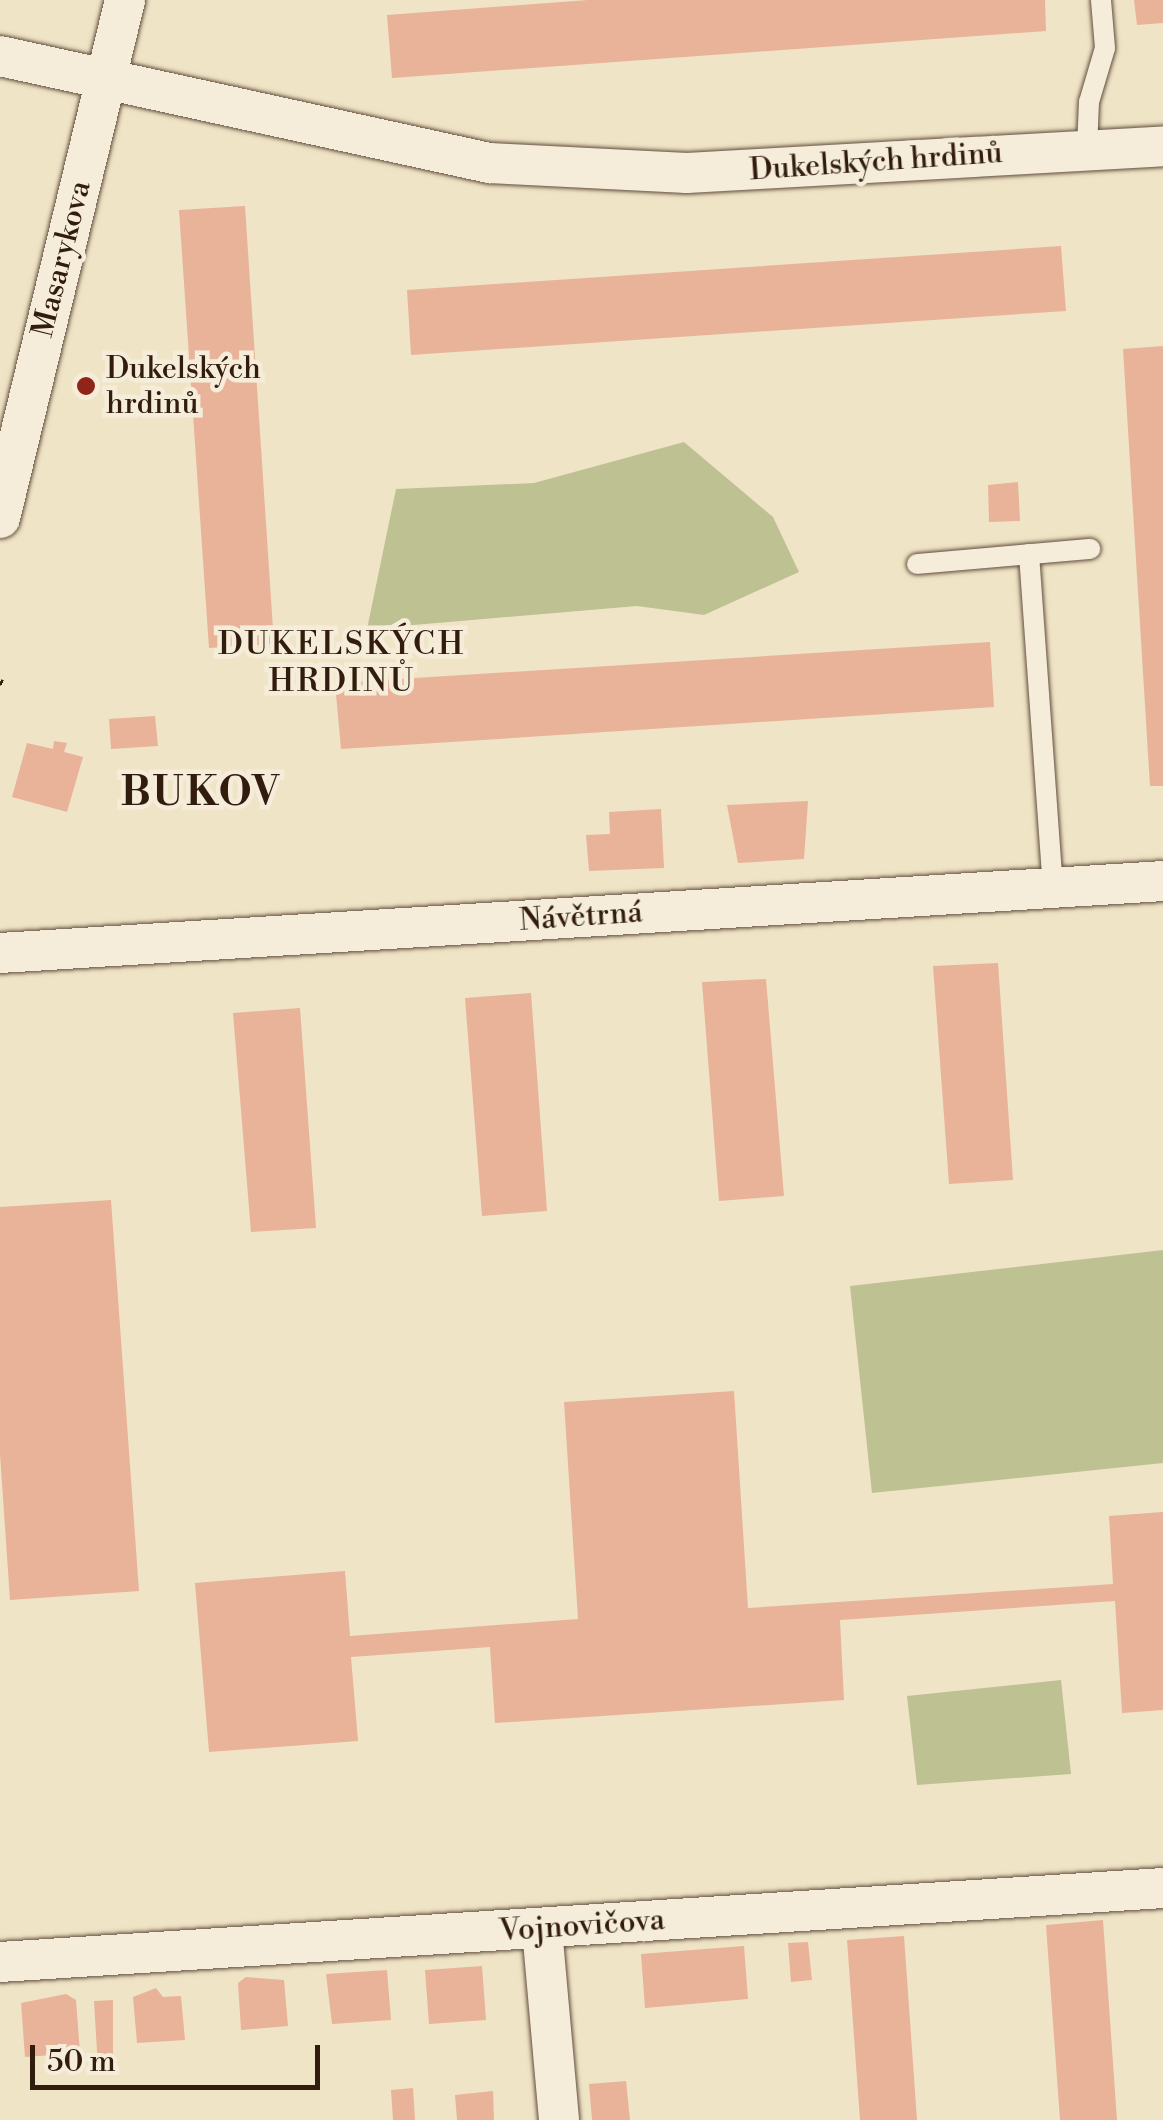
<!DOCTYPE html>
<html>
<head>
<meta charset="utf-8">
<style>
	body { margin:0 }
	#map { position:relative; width:1163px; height:2120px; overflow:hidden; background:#f0e4c6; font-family:"Libre Bodoni",serif }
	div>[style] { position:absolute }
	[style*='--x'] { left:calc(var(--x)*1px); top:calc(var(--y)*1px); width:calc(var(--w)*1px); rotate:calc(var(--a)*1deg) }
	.green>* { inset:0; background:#bec292 }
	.building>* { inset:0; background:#e8b399 }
	.path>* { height:6px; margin-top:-3px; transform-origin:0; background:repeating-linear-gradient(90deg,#311c0e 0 2.5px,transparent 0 7.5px) }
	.roads { filter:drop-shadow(0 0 2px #614e3c) drop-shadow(0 0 2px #614e3c) }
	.lane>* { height:20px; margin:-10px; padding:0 10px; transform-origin:10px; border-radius:10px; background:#f5edda }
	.street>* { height:40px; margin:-20px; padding:0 20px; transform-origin:20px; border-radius:20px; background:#f5edda }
	.dots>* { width:28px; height:28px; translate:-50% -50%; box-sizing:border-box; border:5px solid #f5edda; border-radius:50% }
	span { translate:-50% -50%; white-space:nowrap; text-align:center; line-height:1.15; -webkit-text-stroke:9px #f5edda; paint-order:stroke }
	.street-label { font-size:30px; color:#311c0e }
	.poi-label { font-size:30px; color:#311c0e }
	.left { translate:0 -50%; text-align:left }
	.neighbourhood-label { font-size:32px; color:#311c0e; letter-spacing:2.5px }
	.district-label { font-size:40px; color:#311c0e; font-weight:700; letter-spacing:2.5px }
	.scale { position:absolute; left:30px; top:2045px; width:290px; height:45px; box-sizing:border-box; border:5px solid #311c0e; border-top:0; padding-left:12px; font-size:30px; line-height:35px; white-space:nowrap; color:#311c0e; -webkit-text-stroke:8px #f5edda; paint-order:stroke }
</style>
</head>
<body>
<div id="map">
	<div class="green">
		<div style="clip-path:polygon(684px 442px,773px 517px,799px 572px,704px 615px,637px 606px,367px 629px,396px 489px,534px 483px)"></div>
		<div style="clip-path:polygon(1163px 1250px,1163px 1463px,872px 1493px,850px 1286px)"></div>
		<div style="clip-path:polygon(1061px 1680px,1071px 1774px,917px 1785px,907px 1696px)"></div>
	</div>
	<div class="building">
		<div style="clip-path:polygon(588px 0,1045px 0,1046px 31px,392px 78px,387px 15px)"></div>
		<div style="clip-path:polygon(1134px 0,1163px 0,1163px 23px,1137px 25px)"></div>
		<div style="clip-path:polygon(245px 206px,274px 644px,209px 648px,179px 210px)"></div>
		<div style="clip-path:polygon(1061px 246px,1066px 311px,411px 355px,407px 290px)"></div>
		<div style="clip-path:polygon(1163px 346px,1163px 786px,1150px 786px,1123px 349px)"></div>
		<div style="clip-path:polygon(1018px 482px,1020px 521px,989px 522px,988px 485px)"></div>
		<div style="clip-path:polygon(990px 642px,994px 707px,341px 749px,335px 683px)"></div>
		<div style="clip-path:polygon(155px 716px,158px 746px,111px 749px,109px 719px)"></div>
		<div style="clip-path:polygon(54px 741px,67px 743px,64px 752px,83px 757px,67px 812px,12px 797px,27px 743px,53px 749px)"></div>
		<div style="clip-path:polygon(808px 801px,804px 859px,738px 863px,727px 805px)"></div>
		<div style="clip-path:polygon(661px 809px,664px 868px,589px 871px,586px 835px,610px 834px,609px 812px)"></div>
		<div style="clip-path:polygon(998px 963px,1013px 1180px,949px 1184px,933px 966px)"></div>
		<div style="clip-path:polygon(766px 979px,784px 1196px,719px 1201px,702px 982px)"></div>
		<div style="clip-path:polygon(531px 993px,547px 1211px,482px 1216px,465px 998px)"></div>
		<div style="clip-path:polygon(300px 1008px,316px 1228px,251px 1232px,233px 1013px)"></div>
		<div style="clip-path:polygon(111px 1200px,139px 1591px,10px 1600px,0 1454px,0 1207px)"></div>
		<div style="clip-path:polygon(734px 1391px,748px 1608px,1113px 1584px,1109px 1516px,1163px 1512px,1163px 1710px,1122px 1713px,1115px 1601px,840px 1620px,844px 1700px,495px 1723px,490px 1647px,351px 1657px,358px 1741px,209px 1752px,195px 1583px,345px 1571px,350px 1636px,578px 1619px,564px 1402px)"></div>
		<div style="clip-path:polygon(1103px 1920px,1117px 2120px,1060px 2120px,1046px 1925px)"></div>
		<div style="clip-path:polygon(904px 1936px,917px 2120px,860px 2120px,847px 1940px)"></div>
		<div style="clip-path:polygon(808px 1942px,812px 1980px,791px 1982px,788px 1943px)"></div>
		<div style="clip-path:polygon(744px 1946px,748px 1999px,645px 2008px,641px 1954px)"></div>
		<div style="clip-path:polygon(482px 1966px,486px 2020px,429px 2024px,425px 1970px)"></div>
		<div style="clip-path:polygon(387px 1970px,391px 2020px,332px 2024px,326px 1974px)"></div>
		<div style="clip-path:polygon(246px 1977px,284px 1980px,288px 2026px,241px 2030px,238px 1983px)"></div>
		<div style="clip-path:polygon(156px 1988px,163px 1997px,181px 1996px,185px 2040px,137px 2043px,133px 1997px)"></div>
		<div style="clip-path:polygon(66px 1994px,76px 2000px,80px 2053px,25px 2057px,21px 2003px)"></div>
		<div style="clip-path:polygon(113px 2000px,113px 2067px,98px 2068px,94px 2001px)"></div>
		<div style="clip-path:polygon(626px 2081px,630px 2120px,592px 2120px,589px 2084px)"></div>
		<div style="clip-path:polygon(413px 2088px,415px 2120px,393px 2120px,391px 2090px)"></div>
		<div style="clip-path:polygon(493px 2091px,494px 2120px,457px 2120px,455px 2095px)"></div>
	</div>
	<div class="path">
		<div style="--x:0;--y:682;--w:7;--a:27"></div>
	</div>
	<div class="roads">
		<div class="lane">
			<div style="--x:1087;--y:149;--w:47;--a:-87.6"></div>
			<div style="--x:1089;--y:102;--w:56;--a:-73.5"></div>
			<div style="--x:1105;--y:48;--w:48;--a:-94.8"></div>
			<div style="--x:1029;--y:554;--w:334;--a:85.9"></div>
			<div style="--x:917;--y:564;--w:174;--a:-5"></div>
		</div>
		<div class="street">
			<div style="--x:0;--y:56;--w:501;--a:12.34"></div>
			<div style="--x:489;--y:163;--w:198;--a:2.9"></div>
			<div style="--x:687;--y:173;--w:477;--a:-3.2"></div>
			<div style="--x:0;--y:518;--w:533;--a:-76.43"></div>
			<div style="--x:0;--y:953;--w:1165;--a:-3.54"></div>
			<div style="--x:542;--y:1929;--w:192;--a:84.9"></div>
			<div style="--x:0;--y:1962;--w:1165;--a:-3.64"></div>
		</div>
	</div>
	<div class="dots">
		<div style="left:86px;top:386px;background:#8f2418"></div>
	</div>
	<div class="street-label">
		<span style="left:876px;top:162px;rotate:-4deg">Dukelských hrdinů</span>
		<span style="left:62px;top:259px;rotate:-76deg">Masarykova</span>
		<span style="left:581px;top:917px;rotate:-4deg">Návětrná</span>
		<span style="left:582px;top:1926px;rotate:-4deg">Vojnovičova</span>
	</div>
	<div class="poi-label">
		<span class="left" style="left:106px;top:386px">Dukelských<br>hrdinů</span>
	</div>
	<div class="neighbourhood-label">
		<span style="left:342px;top:663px">DUKELSKÝCH<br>HRDINŮ</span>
	</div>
	<div class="district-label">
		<span style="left:201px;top:793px">BUKOV</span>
	</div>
	<div class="scale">50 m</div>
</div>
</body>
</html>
